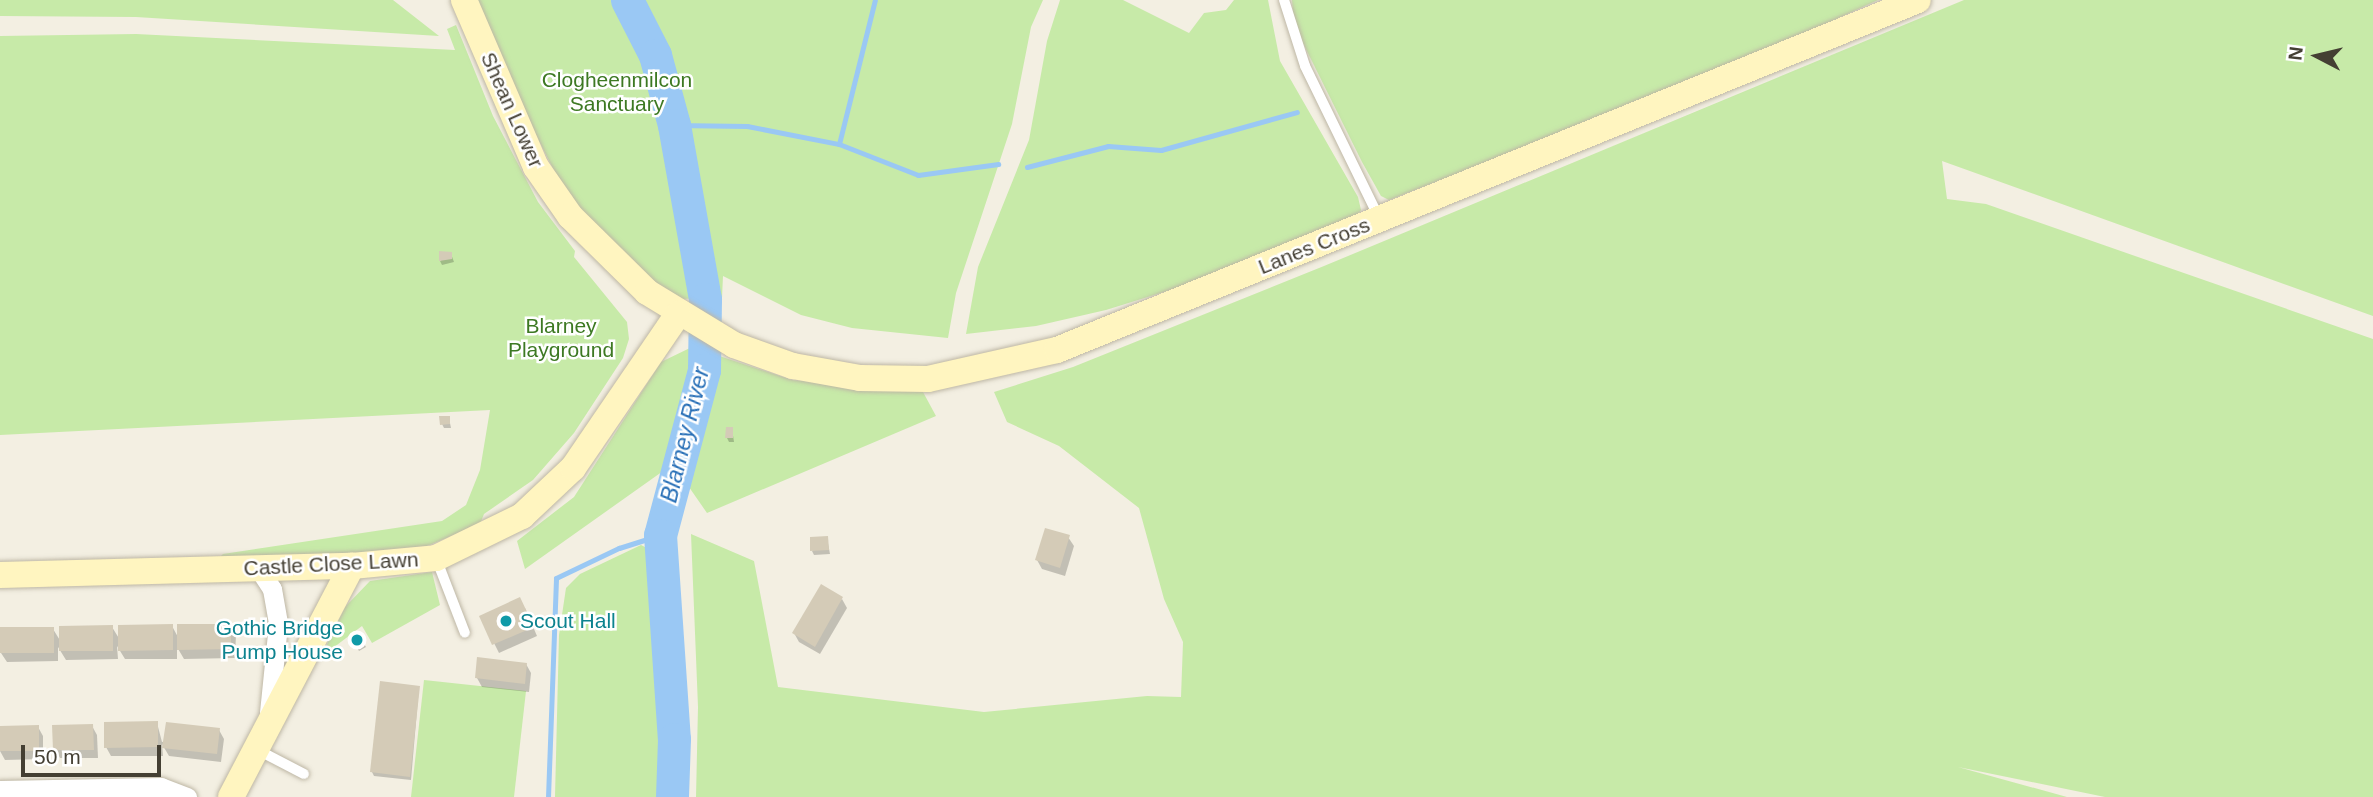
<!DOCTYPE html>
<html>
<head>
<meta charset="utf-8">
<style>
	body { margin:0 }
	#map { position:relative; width:2373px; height:797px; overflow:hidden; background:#f3efe2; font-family:Arial,sans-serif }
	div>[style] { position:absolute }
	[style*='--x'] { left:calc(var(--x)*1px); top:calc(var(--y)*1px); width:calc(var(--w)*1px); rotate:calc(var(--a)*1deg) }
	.green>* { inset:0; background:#c7eaa8 }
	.shadow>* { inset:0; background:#0003 }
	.stream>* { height:5px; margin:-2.5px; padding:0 2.5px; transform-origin:2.5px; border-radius:2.5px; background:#9ac8f4 }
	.river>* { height:33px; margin:-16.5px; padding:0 16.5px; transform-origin:16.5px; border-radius:16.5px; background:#9ac8f4 }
	.building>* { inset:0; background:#d4cbb7 }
	.roads { filter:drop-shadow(0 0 2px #beb7a5) drop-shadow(0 0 2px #beb7a5) }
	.lane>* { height:10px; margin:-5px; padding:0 5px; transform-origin:5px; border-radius:5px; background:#fff }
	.street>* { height:19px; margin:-9.5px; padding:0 9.5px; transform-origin:9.5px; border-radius:9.5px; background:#fff }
	.secondary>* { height:26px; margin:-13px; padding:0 13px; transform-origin:13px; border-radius:13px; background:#fff5c0 }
	.dots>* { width:19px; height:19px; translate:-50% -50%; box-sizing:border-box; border:4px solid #fff; border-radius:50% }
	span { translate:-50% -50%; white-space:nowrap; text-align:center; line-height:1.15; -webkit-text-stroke:5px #fff; paint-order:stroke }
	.park-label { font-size:21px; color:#3d7923 }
	.street-label { font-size:21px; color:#443f33 }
	.culture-label { font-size:21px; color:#0d838f }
	.left { translate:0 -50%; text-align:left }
	.right { translate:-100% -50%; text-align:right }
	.water-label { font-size:23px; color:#266eb6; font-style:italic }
	.north { position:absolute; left:2282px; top:21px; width:70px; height:70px; -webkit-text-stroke:5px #fff; paint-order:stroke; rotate:277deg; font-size:19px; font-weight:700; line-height:28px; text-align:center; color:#443f33 }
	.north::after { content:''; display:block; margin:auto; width:24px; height:32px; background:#443f33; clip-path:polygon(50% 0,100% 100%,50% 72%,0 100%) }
	.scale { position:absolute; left:21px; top:745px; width:140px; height:32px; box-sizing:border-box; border:4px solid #443f33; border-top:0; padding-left:9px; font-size:21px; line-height:24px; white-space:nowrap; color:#443f33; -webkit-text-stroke:5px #fff; paint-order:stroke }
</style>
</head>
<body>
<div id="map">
	<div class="green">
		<div style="clip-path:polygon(0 0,393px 0,439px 36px,136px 17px,0 16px)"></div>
		<div style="clip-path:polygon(478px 0,1043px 0,1031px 27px,1012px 124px,956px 293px,948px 338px,852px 328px,801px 315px,723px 276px,722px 298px,675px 299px,614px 250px,566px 194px,507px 78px)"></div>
		<div style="clip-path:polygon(1060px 0,1123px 0,1189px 33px,1204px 13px,1226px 10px,1234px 0,1268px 0,1280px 61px,1358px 197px,1361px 210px,1356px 217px,1183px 286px,1106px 310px,1036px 326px,966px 334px,978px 267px,1029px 140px,1047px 41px)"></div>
		<div style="clip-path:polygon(1292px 0,1878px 0,1704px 79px,1389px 200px,1381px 196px,1362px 162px,1294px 25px)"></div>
		<div style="clip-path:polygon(1964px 0,2373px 0,2373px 316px,1942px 161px,1947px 199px,1986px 204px,2373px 339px,2373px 797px,2105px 797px,1958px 767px,2067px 797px,696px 797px,698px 707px,691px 534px,754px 561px,778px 687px,984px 712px,1147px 696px,1181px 697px,1183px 642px,1164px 599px,1139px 508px,1059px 446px,1007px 422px,994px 392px,1073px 367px,1324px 266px)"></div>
		<div style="clip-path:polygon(456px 25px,493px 116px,538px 202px,575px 251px,574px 257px,627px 322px,629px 339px,623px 358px,574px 433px,533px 480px,484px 514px,480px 524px,427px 546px,381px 552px,218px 559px,223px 554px,442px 521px,466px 505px,480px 470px,490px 410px,0 435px,0 36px,136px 34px,455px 50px,447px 29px)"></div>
		<div style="clip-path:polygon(692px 347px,792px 380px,923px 392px,936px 416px,707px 513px,673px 464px,525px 569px,517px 541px,574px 497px,661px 362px)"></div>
		<div style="clip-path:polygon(641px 545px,657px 553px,664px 797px,555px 797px,559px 635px,566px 588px,580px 574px)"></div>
		<div style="clip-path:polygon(432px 572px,440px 605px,372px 643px,362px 626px,321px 657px,345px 607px,370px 581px)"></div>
		<div style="clip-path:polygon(424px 680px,526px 691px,514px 797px,411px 797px)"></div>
	</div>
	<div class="shadow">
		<div style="clip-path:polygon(451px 254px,454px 262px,442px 265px,440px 261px)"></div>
		<div style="clip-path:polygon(449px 418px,451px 428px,444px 428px,442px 424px)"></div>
		<div style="clip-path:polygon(732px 429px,734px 442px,729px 442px,727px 438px)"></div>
		<div style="clip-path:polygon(1068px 537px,1074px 546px,1065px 576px,1042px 569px,1037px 560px)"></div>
		<div style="clip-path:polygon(827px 538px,830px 554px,814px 555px,812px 551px)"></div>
		<div style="clip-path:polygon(842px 599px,847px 608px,820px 654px,799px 642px,794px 633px)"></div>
		<div style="clip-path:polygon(525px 608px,537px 636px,499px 653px,481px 617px)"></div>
		<div style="clip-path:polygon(230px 625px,236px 634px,235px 658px,184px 659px,177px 647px,177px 659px,125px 659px,117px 646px,118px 659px,66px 660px,58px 647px,58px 661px,7px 662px,1px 653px,53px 629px,61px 642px,112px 627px,120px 640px,172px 626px,179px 639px)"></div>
		<div style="clip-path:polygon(358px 634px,366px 647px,359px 651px,352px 638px)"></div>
		<div style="clip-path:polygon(526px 664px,531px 673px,529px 692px,482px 687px,477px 678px)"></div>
		<div style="clip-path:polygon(419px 687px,411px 780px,374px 776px,372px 772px)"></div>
		<div style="clip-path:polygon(157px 723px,162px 742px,219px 730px,224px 739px,221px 762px,169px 756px,162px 744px,163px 756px,111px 756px,106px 747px)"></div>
		<div style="clip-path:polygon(92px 726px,97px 735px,98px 758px,60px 758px,55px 749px)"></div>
		<div style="clip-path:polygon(38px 727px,43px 736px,43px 759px,5px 760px,0 751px,0 728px)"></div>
	</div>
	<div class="stream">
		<div style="--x:674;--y:125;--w:73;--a:0.8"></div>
		<div style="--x:747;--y:126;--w:94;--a:11.1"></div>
		<div style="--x:839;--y:144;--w:85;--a:21.4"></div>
		<div style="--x:918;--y:175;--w:81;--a:-7.8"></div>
		<div style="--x:839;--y:144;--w:148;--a:-76"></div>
		<div style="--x:1027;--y:167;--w:84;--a:-14.5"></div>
		<div style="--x:1108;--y:146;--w:53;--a:4.3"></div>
		<div style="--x:1161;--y:150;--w:141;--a:-15.6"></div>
		<div style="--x:548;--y:797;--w:219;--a:-87.9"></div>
		<div style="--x:556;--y:578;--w:70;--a:-25.5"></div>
		<div style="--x:619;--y:548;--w:43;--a:-17.6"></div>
	</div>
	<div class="river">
		<div style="--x:627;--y:0;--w:62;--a:63"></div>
		<div style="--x:655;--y:55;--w:73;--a:74.8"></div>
		<div style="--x:674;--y:125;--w:177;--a:79.9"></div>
		<div style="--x:705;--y:299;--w:71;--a:90.8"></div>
		<div style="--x:704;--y:370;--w:171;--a:104.9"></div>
		<div style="--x:660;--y:535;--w:204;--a:86.1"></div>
		<div style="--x:674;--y:739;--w:58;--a:92"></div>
	</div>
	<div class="building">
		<div style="clip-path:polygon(439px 251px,452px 252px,452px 259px,439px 261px)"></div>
		<div style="clip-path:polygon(439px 416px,450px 416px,450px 424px,440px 425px)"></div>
		<div style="clip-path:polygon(726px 427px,733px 427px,733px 438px,725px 438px)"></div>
		<div style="clip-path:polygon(1045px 528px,1070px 535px,1060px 568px,1035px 560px)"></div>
		<div style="clip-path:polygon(828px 536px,829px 550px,810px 551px,810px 537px)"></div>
		<div style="clip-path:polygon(821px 584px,843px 597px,815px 647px,792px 633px)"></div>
		<div style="clip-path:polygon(520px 597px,534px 627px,492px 645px,479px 616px)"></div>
		<div style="clip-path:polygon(173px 624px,173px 650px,118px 651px,118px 625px)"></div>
		<div style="clip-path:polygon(177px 624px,231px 624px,231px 649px,177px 650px)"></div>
		<div style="clip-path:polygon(113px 625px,113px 651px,59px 651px,59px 626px)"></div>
		<div style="clip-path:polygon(0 627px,54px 627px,54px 653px,0 653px)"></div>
		<div style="clip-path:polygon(359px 632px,365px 642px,355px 648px,349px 637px)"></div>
		<div style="clip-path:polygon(477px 657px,527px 663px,525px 684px,475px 678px)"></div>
		<div style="clip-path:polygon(380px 681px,420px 686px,410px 777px,370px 772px)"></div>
		<div style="clip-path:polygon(158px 721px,158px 747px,104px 748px,104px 722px)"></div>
		<div style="clip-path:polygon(166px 722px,220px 728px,217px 754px,162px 748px)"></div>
		<div style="clip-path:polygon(93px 724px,94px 750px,53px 750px,52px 725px)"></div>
		<div style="clip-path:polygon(39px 725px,39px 751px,0 751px,0 726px)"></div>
	</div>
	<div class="roads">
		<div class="lane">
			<div style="--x:1284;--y:0;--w:69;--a:72.3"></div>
			<div style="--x:1305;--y:66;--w:169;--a:64"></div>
			<div style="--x:436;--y:558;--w:80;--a:68.9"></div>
			<div style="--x:256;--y:749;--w:54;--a:27.5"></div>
		</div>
		<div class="street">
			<div style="--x:259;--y:569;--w:24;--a:57"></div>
			<div style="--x:272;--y:589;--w:36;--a:80"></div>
			<div style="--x:278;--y:624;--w:89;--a:95.8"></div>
			<div style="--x:0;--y:790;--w:161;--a:-1.1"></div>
			<div style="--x:161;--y:787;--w:28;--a:21"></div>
		</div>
		<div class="secondary">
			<div style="--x:464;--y:0;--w:182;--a:66.7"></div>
			<div style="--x:536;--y:167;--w:60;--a:55.2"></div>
			<div style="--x:570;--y:216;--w:108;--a:44.6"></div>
			<div style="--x:647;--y:292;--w:102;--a:31.3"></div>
			<div style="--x:734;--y:345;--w:63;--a:19.6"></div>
			<div style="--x:793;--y:366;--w:68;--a:10.2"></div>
			<div style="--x:860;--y:378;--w:68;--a:0.8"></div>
			<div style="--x:928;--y:379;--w:132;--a:-12.7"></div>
			<div style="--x:1057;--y:350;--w:929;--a:-22.12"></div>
			<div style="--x:0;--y:575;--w:352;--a:-1.5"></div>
			<div style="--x:352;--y:566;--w:84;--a:-5.4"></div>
			<div style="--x:436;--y:558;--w:96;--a:-26"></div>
			<div style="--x:522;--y:516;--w:70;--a:-43.3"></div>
			<div style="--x:573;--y:468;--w:186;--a:-55.7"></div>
			<div style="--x:231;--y:797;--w:261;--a:-62.4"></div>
		</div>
	</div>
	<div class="dots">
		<div style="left:506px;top:621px;background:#0f9aa8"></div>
		<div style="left:357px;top:640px;background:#0f9aa8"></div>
	</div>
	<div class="park-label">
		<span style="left:617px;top:92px">Clogheenmilcon<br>Sanctuary</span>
		<span style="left:561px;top:338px">Blarney<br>Playground</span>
	</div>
	<div class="street-label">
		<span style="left:512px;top:110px;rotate:66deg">Shean Lower</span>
		<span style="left:1314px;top:246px;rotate:-22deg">Lanes Cross</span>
		<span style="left:331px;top:564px;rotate:-3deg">Castle Close Lawn</span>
	</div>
	<div class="culture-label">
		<span class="left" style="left:520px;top:621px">Scout Hall</span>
		<span class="right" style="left:343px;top:640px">Gothic Bridge<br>Pump House</span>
	</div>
	<div class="water-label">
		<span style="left:685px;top:435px;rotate:-76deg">Blarney River</span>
	</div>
	<div class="north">N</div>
	<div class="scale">50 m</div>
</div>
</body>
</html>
